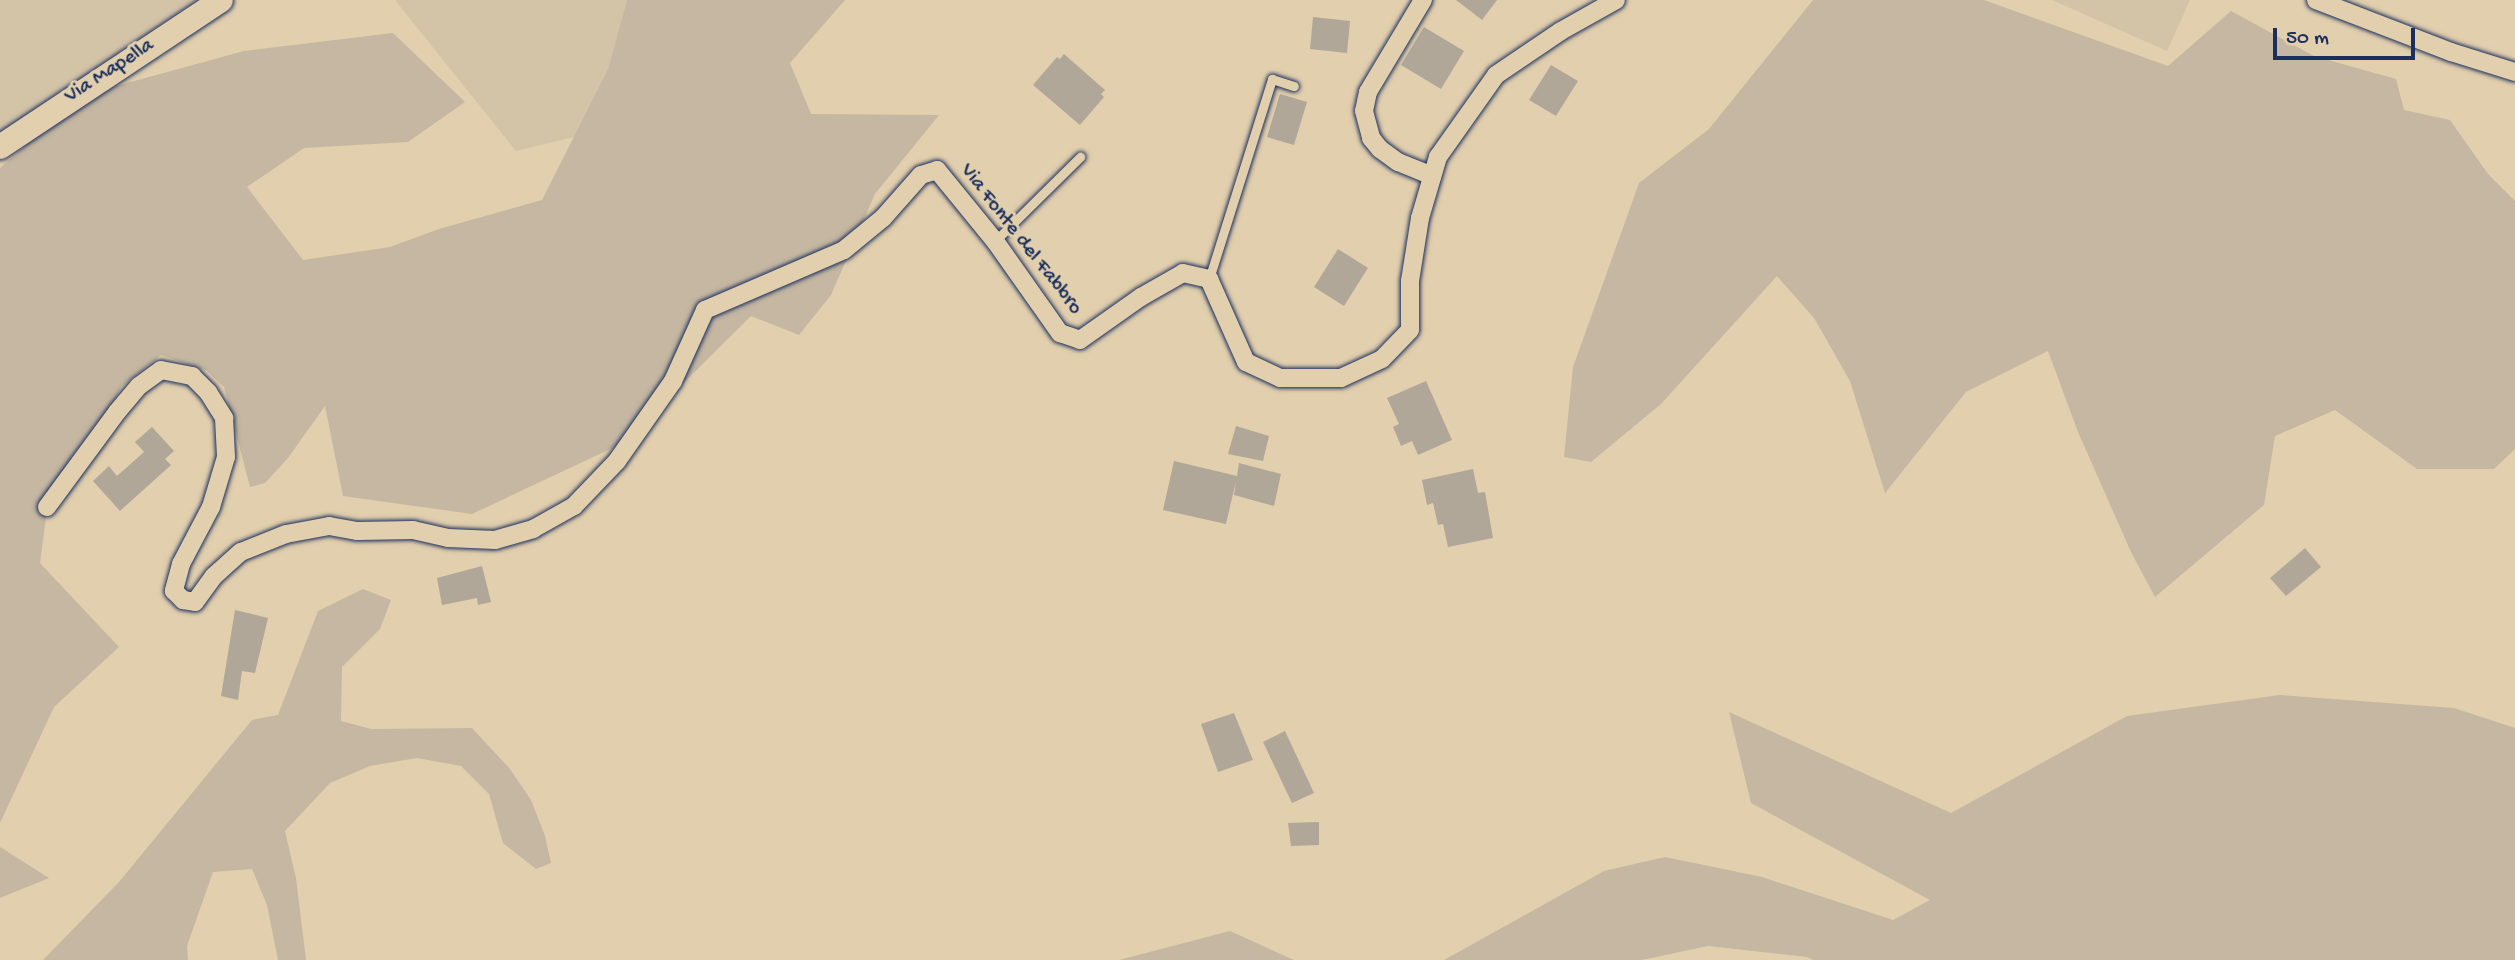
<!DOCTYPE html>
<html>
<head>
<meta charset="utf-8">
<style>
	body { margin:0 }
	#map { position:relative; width:2515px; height:960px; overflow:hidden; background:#e2cfad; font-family:"Gochi Hand",sans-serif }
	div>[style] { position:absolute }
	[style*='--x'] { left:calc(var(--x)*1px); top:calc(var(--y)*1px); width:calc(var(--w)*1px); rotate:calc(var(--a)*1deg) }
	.built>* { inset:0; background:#d3c3a7 }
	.green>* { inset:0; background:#c5b7a1 }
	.building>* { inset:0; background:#b0a799 }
	.roads { filter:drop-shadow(0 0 2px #1b2f5e) drop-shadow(0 0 2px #1b2f5e) }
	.lane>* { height:9px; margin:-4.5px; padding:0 4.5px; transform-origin:4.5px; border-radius:4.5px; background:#e2cfad }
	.street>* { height:18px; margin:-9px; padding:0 9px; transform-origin:9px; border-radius:9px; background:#e2cfad }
	.secondary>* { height:24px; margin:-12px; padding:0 12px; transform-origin:12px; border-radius:12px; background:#e2cfad }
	span { translate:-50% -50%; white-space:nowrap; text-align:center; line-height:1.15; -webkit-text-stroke:6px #e2cfad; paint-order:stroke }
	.street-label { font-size:21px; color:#1b2f5e }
	.scale { position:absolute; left:2273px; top:28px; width:142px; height:32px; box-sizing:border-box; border:4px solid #1b2f5e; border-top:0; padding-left:9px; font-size:21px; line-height:24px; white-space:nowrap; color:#1b2f5e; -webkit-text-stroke:5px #e2cfad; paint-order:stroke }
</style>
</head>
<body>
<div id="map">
	<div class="built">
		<div style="clip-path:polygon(0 0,221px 0,0 147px)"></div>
		<div style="clip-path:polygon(395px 0,627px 0,608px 69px,574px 137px,516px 151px)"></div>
		<div style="clip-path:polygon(2052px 0,2190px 0,2167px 51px)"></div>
	</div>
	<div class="green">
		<div style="clip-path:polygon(627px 0,845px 0,790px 63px,811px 114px,939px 115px,875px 194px,831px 295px,799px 335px,751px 316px,623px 443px,472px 514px,343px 496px,325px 406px,288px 458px,265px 483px,250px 487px,224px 387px,207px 371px,161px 355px,122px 386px,99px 428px,48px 502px,40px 563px,119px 647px,54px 707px,0 823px,0 168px,99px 82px,105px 89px,244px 51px,393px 33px,465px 102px,408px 142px,304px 148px,247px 187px,303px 260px,390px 247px,439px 229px,542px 200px,608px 69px)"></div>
		<div style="clip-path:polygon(1813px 0,1984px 0,2168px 66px,2231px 11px,2314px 56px,2396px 79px,2404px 110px,2450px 120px,2488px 174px,2515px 201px,2515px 449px,2494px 469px,2417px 469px,2335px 410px,2275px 436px,2264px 505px,2155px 597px,2131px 552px,2078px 432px,2048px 351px,1966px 392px,1885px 493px,1850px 381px,1814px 318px,1777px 276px,1661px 404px,1591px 462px,1564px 457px,1573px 367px,1639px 183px,1709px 129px)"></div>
		<div style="clip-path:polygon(363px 589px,391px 600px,380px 629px,342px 667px,341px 721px,371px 729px,472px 728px,510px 769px,531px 800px,545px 836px,551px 863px,536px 869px,503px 843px,489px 794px,461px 766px,417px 758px,370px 766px,330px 783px,285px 831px,296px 878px,306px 960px,278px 960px,267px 905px,252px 869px,213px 872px,187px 946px,188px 960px,43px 960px,119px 882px,252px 720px,278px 715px,318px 611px)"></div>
		<div style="clip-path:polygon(2280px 695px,2454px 708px,2515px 728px,2515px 960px,1813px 960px,1807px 957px,1708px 946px,1642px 960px,1444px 960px,1604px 871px,1665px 857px,1762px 877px,1893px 920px,1930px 900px,1751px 803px,1729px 712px,1951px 813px,2127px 716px)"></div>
		<div style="clip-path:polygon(0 847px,49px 878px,0 898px)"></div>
		<div style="clip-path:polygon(1230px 931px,1294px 960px,1119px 960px)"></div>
	</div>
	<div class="building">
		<div style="clip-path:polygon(1456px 0,1497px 0,1482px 20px)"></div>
		<div style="clip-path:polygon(1313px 17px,1350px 21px,1347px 53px,1310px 49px)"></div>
		<div style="clip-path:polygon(1424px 27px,1464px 51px,1441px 89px,1401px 65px)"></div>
		<div style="clip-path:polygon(1064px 54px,1105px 90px,1101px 94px,1104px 97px,1080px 125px,1033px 85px,1057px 57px,1060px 59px)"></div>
		<div style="clip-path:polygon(1551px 65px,1578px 81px,1556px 116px,1529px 100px)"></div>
		<div style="clip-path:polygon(1280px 94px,1307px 102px,1294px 145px,1267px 137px)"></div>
		<div style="clip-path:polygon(1338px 249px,1368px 268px,1344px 306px,1314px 287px)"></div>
		<div style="clip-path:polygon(1426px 381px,1452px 440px,1418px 455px,1412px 441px,1401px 446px,1393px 427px,1399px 424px,1387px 398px)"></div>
		<div style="clip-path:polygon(1236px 426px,1269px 436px,1263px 461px,1228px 454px)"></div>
		<div style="clip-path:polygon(152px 427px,174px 451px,165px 459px,171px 465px,120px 511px,93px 481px,109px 466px,117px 476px,144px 452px,135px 442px)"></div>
		<div style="clip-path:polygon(1174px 461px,1237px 476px,1239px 463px,1281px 474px,1274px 506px,1234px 495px,1236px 481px,1226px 524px,1163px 510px)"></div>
		<div style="clip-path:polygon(1473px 469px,1478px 493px,1485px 492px,1493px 538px,1448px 547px,1443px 524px,1438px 525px,1433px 503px,1427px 505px,1422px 480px)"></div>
		<div style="clip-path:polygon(2305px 548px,2321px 567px,2286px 596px,2270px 578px)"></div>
		<div style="clip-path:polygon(482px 566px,491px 602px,478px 605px,477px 598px,442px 605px,437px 578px)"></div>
		<div style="clip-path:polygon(235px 610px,268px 618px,255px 673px,242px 671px,238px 700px,221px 696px)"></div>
		<div style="clip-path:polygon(1234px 713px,1253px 760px,1218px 772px,1201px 724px)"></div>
		<div style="clip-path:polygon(1285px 731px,1314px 793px,1292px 803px,1263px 742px)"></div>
		<div style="clip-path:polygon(1319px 822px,1319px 845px,1291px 846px,1288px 823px)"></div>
	</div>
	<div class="roads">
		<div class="lane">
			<div style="--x:995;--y:241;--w:120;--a:-44.7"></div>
			<div style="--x:1209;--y:279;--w:210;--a:-72.5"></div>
			<div style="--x:1272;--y:79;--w:23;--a:18"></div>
		</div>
		<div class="street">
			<div style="--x:1423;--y:0;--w:107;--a:120.9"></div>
			<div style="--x:1368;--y:92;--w:19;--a:102"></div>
			<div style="--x:1364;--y:111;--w:28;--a:75"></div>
			<div style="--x:1371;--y:138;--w:14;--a:51"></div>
			<div style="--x:1380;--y:149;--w:22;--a:36"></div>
			<div style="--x:1398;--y:162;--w:37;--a:22"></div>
			<div style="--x:2316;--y:0;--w:145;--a:21.1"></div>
			<div style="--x:2451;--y:52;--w:67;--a:17.4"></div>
			<div style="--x:47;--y:507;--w:118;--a:-53.6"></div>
			<div style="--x:117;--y:412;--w:34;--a:-50"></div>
			<div style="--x:139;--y:386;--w:27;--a:-36"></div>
			<div style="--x:161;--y:370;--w:32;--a:11"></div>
			<div style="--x:192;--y:376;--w:23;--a:45"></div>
			<div style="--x:208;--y:392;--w:31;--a:58"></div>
			<div style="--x:224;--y:418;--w:39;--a:87"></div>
			<div style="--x:226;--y:457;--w:52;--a:106.7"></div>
			<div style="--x:211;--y:507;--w:64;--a:117.8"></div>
			<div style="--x:181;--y:564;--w:28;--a:105"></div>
			<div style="--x:174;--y:591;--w:13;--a:45"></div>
			<div style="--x:183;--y:600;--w:12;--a:9"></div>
			<div style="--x:195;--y:602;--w:32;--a:-54"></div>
			<div style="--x:214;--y:576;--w:36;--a:-42"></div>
			<div style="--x:241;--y:552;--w:48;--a:-21.8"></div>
			<div style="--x:286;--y:534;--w:44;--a:-10.5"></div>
			<div style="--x:329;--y:526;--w:29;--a:10"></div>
			<div style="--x:358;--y:531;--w:55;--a:-1"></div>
			<div style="--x:413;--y:530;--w:36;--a:13"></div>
			<div style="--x:448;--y:538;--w:47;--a:2.4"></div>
			<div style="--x:495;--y:540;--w:40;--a:-16"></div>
			<div style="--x:533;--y:529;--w:47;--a:-29.3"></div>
			<div style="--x:574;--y:506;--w:62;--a:-46.3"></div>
			<div style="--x:617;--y:461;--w:98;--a:-55"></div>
			<div style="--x:673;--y:381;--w:78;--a:-65.7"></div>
			<div style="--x:705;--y:310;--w:151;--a:-23.3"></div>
			<div style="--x:844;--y:250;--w:50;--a:-39.4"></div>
			<div style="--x:883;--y:218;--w:57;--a:-48.5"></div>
			<div style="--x:921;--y:175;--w:17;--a:-17"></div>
			<div style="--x:937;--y:170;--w:92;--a:50.8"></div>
			<div style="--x:995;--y:241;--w:113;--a:54.8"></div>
			<div style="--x:1060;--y:333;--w:21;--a:19"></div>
			<div style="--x:1080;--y:340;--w:75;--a:-35.2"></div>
			<div style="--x:1141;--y:297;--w:48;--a:-29.7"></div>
			<div style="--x:1183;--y:273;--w:27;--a:13"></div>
			<div style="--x:1209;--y:279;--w:91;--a:66"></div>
			<div style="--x:1246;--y:362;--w:38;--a:25"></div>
			<div style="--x:1280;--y:378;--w:61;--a:0"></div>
			<div style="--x:1341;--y:378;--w:45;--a:-24.9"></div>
			<div style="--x:1382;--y:359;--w:40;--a:-46"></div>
			<div style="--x:1410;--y:330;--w:49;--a:-90"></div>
			<div style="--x:1410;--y:281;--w:64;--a:-81"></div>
			<div style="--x:1420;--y:218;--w:64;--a:-73.6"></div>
			<div style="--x:1438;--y:157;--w:100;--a:-54.7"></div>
			<div style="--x:1496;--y:75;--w:78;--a:-34.1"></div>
			<div style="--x:1561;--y:31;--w:63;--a:-29.4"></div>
		</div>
		<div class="secondary">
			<div style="--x:0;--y:147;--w:265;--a:-33.6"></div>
		</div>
	</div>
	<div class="street-label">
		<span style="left:110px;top:72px;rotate:-33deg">Via Mapella</span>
		<span style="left:1020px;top:240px;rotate:52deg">Via Fonte del Fabbro</span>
	</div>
	<div class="scale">50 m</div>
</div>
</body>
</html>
